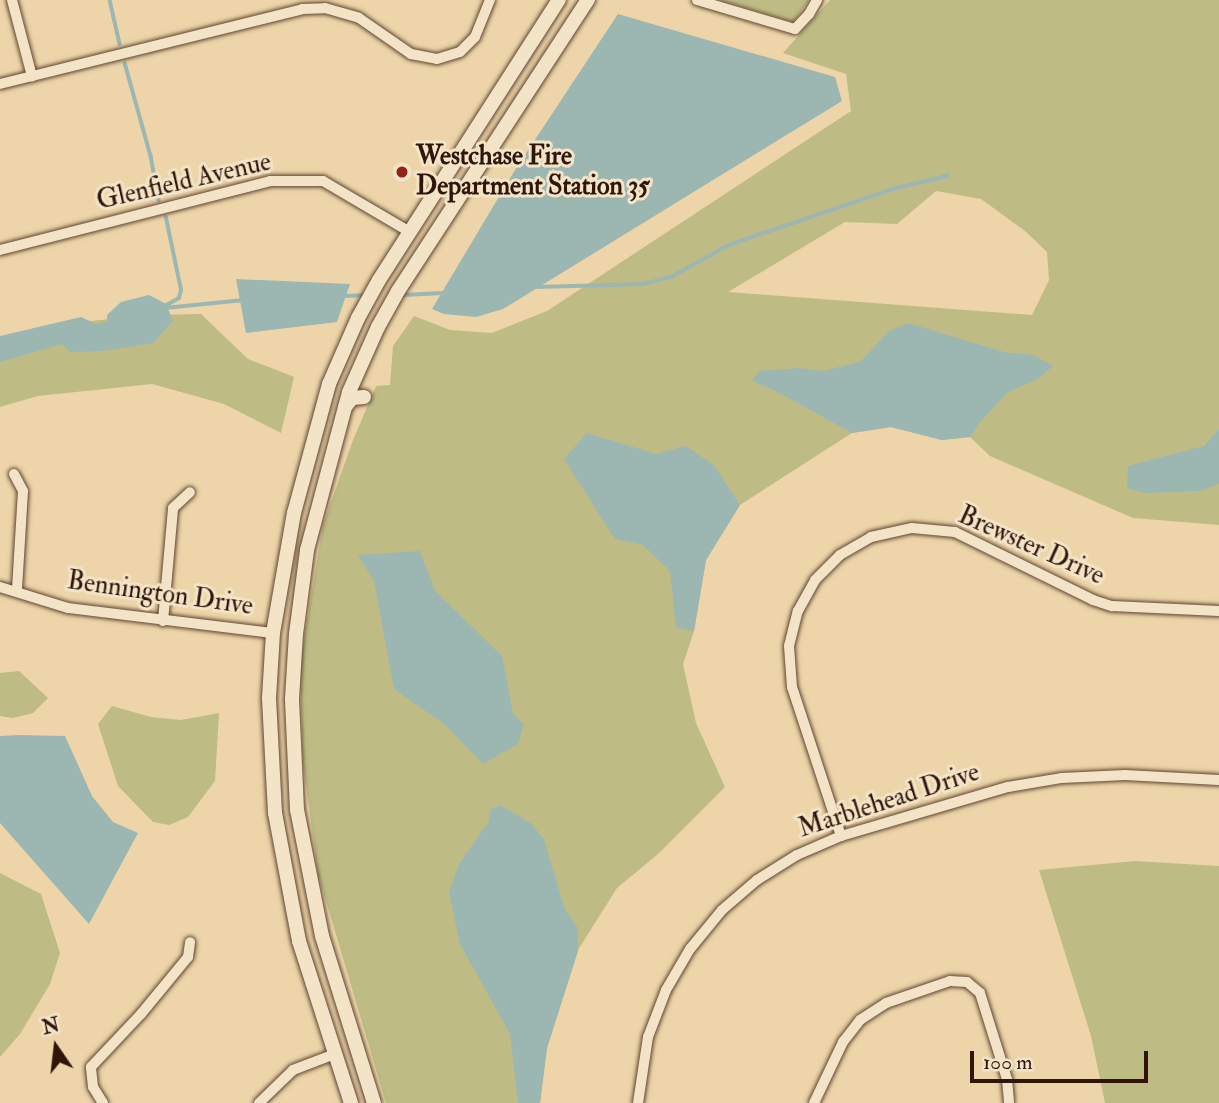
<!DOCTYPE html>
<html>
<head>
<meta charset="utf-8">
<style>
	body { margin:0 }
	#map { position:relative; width:1219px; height:1103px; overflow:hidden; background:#edd5a9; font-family:"IM FELL Double Pica",serif }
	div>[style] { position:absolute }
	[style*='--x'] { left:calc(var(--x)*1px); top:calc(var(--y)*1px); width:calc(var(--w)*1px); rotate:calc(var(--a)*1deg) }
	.green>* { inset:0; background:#bebc84 }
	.water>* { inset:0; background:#9cb6b2 }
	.stream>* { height:3.5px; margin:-1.75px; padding:0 1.75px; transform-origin:1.75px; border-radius:1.75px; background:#9cb6b2 }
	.roads { filter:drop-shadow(0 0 2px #5f4532) drop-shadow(0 0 2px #5f4532) }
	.minor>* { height:10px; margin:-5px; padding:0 5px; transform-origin:5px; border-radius:5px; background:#f3e4c7 }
	.tertiary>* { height:14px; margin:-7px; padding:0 7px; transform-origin:7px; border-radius:7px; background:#f3e4c7 }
	.dots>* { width:19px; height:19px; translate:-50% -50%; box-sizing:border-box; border:4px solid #f3e4c7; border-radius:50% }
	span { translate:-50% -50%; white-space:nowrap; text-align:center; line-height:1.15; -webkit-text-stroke:6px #f3e4c7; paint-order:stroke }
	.poi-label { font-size:26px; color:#30150a; font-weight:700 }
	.left { translate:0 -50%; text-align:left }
	.street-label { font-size:26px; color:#30150a }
	.north { position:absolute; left:21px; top:1012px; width:70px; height:70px; -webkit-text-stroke:5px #f3e4c7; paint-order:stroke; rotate:346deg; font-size:19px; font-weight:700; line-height:28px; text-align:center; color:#30150a }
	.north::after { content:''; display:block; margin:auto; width:24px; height:32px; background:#30150a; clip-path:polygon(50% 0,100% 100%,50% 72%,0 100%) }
	.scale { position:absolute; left:970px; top:1051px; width:178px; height:32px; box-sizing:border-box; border:4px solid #30150a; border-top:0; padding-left:9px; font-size:21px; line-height:24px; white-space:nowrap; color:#30150a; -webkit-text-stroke:5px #f3e4c7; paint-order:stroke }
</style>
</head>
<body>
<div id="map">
	<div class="green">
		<div style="clip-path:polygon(720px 0,809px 0,793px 22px)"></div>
		<div style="clip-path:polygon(evenodd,830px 0,1219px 0,1219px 525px,1133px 518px,990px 456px,970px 437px,942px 440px,891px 427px,852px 433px,740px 505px,706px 560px,694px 631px,683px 664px,696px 723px,725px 787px,658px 854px,617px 888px,578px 950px,547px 1048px,540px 1103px,386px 1103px,318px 874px,303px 762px,300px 664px,323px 525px,353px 440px,376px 386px,390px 385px,393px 346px,414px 316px,450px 330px,492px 333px,547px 311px,851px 111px,846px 74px,783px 53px,830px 0,936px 191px,981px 199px,1025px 231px,1047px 252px,1049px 280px,1032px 315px,728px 292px,845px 222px,897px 224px,936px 191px)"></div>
		<div style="clip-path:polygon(201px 314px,248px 359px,294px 377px,281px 433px,224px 404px,152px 384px,38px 396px,0 407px,0 339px,64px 324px,147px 315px)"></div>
		<div style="clip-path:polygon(19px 671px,48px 698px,33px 713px,13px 718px,0 716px,0 673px)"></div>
		<div style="clip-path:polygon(112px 706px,151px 717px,181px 720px,219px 713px,215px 781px,188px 817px,169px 825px,153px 822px,118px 786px,98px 724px)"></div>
		<div style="clip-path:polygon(1135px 861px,1219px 866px,1219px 1103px,1105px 1103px,1091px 1036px,1039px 870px)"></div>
		<div style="clip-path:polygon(0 873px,41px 894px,60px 953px,50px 984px,20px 1034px,0 1057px)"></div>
	</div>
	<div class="water">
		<div style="clip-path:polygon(618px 14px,835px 77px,842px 101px,503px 309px,476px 317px,444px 314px,432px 309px,515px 170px)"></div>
		<div style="clip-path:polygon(236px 279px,350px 284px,337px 322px,246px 333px)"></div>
		<div style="clip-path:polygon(149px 295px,166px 304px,173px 321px,153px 343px,103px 351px,70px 352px,62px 344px,0 362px,0 336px,81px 317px,96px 324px,107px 322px,107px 315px,121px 302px)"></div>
		<div style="clip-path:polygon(908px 323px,1004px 352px,1033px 355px,1053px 366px,1036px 380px,1008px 392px,980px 422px,970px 437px,942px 440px,891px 427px,852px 433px,774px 390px,752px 381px,759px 371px,799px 368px,823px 371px,860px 362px,889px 331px)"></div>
		<div style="clip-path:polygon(1219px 429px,1219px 484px,1200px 491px,1145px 493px,1127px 488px,1128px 466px,1204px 446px)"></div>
		<div style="clip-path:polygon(587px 433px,656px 454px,685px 446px,713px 464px,740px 505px,706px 560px,694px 631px,676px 627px,670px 571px,643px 545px,615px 539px,564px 459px)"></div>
		<div style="clip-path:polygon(420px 551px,435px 591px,502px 656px,513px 714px,524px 724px,518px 744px,483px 764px,444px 724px,394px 689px,374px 581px,358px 555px)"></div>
		<div style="clip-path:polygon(17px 735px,65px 736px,92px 796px,113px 822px,138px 833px,89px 924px,0 823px,0 736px)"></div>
		<div style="clip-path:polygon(500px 805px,532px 824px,544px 840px,565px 910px,578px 928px,578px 951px,547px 1048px,540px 1103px,518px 1103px,510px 1034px,460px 944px,449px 892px,459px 864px,489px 821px,490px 810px)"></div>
	</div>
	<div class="stream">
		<div style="--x:110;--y:0;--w:45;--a:77.2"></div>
		<div style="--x:125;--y:63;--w:97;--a:74.4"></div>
		<div style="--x:151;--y:156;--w:45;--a:79.7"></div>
		<div style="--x:538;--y:287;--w:105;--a:-1.6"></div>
		<div style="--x:643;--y:284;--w:29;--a:-14"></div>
		<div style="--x:671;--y:277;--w:66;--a:-28.9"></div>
		<div style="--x:729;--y:245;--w:173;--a:-18.9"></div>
		<div style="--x:893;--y:189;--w:56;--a:-13.5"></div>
		<div style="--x:403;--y:295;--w:40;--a:-2.9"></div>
		<div style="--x:342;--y:296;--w:24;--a:-2"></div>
		<div style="--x:163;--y:307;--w:18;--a:-29"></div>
		<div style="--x:179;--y:298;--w:8;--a:-76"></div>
		<div style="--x:181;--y:290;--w:74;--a:-101.8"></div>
		<div style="--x:165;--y:308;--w:79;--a:-5.8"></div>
	</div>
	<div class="roads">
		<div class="minor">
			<div style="--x:12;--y:0;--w:79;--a:75.3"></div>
			<div style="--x:697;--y:0;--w:102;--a:16.5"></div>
			<div style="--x:795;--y:29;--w:21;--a:-47"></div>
			<div style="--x:809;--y:14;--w:16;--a:-60"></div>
			<div style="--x:0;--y:84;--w:311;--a:-13.9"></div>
			<div style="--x:302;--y:9;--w:23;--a:-2"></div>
			<div style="--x:325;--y:8;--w:35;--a:16"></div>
			<div style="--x:359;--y:18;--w:63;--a:34.7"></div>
			<div style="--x:411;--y:54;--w:26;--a:11"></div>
			<div style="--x:437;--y:59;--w:24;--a:-17"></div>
			<div style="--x:460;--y:52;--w:21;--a:-45"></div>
			<div style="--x:475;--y:37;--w:40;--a:-68"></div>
			<div style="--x:0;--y:250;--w:279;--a:-14.3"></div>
			<div style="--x:270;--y:181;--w:53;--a:0"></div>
			<div style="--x:323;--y:181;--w:101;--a:30.4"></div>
			<div style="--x:14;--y:474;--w:19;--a:62"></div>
			<div style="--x:23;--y:491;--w:99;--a:93.5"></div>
			<div style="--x:0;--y:587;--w:71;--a:17.2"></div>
			<div style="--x:68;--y:608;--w:207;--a:7"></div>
			<div style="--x:163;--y:621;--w:113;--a:-84.9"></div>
			<div style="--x:173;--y:508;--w:23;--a:-43"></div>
			<div style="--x:841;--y:836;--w:157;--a:-108.2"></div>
			<div style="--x:792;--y:687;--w:41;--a:-94.2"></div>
			<div style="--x:789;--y:646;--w:36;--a:-76"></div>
			<div style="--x:798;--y:611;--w:35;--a:-61"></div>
			<div style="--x:815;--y:580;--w:35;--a:-45"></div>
			<div style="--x:840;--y:555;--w:36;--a:-30"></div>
			<div style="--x:871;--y:537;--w:42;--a:-12.4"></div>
			<div style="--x:912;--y:528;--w:43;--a:5.3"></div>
			<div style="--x:955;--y:532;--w:154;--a:26.2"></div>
			<div style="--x:1093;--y:600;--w:20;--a:18"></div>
			<div style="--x:1112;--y:606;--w:107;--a:2.7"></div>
			<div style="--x:103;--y:1103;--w:19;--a:-122"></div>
			<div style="--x:93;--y:1087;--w:20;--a:-96"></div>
			<div style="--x:91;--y:1067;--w:73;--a:-46.7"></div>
			<div style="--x:141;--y:1014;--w:74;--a:-50.5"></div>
			<div style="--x:188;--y:957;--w:15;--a:-82"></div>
			<div style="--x:259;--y:1103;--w:47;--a:-44.1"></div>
			<div style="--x:293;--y:1070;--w:45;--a:-20.9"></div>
			<div style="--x:638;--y:1103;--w:67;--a:-81.4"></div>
			<div style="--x:648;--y:1037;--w:50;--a:-69"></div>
			<div style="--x:666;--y:990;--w:48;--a:-59.7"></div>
			<div style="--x:690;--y:949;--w:50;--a:-50.6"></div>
			<div style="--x:722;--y:910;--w:46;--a:-40.6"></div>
			<div style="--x:757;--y:880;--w:47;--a:-32"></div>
			<div style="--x:797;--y:855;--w:48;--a:-23.4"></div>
			<div style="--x:841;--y:836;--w:174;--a:-16.4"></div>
			<div style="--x:1008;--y:787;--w:55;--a:-9.5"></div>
			<div style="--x:1062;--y:778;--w:63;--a:-2.7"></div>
			<div style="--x:1125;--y:775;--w:94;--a:3"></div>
			<div style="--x:814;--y:1103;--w:68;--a:-64.6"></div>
			<div style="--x:843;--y:1042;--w:28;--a:-52"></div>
			<div style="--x:860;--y:1020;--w:31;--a:-33"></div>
			<div style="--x:886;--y:1003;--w:68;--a:-19"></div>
			<div style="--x:950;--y:981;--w:17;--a:3"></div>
			<div style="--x:967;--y:982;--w:17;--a:40"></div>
			<div style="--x:980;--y:993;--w:90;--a:72.6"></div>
			<div style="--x:1007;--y:1079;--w:24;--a:85"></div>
		</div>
		<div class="tertiary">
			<div style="--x:345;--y:407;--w:11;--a:-52"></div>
			<div style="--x:352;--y:398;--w:12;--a:-5"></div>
			<div style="--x:351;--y:1103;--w:170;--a:-107.8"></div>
			<div style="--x:299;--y:941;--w:130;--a:-100.6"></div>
			<div style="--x:275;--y:813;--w:115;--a:-93"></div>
			<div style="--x:269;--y:698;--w:65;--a:-86.5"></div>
			<div style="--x:273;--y:633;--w:122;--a:-80.1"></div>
			<div style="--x:294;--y:513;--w:134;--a:-74.8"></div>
			<div style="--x:329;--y:384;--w:72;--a:-66.3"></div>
			<div style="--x:358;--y:318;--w:43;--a:-61.1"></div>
			<div style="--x:379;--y:280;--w:333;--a:-57.3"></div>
			<div style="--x:374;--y:1103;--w:175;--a:-107.3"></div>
			<div style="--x:322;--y:936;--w:128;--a:-101.2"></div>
			<div style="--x:297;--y:810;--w:111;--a:-92.6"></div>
			<div style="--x:292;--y:699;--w:65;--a:-86.5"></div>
			<div style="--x:296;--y:634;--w:85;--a:-82.5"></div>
			<div style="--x:307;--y:550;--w:163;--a:-75.1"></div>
			<div style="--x:349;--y:392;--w:71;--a:-66"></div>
			<div style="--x:378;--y:327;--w:41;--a:-60.9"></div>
			<div style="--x:398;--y:291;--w:348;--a:-56.9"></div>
		</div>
	</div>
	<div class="dots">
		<div style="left:402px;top:172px;background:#8f2418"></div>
	</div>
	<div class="poi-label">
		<span class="left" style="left:416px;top:172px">Westchase Fire<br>Department Station 35</span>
	</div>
	<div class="street-label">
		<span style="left:184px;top:182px;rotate:-13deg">Glenfield Avenue</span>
		<span style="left:1031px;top:546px;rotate:24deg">Brewster Drive</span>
		<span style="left:160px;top:594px;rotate:8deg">Bennington Drive</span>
		<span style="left:889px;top:801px;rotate:-18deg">Marblehead Drive</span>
	</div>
	<div class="north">N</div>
	<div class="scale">100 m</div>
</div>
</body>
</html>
